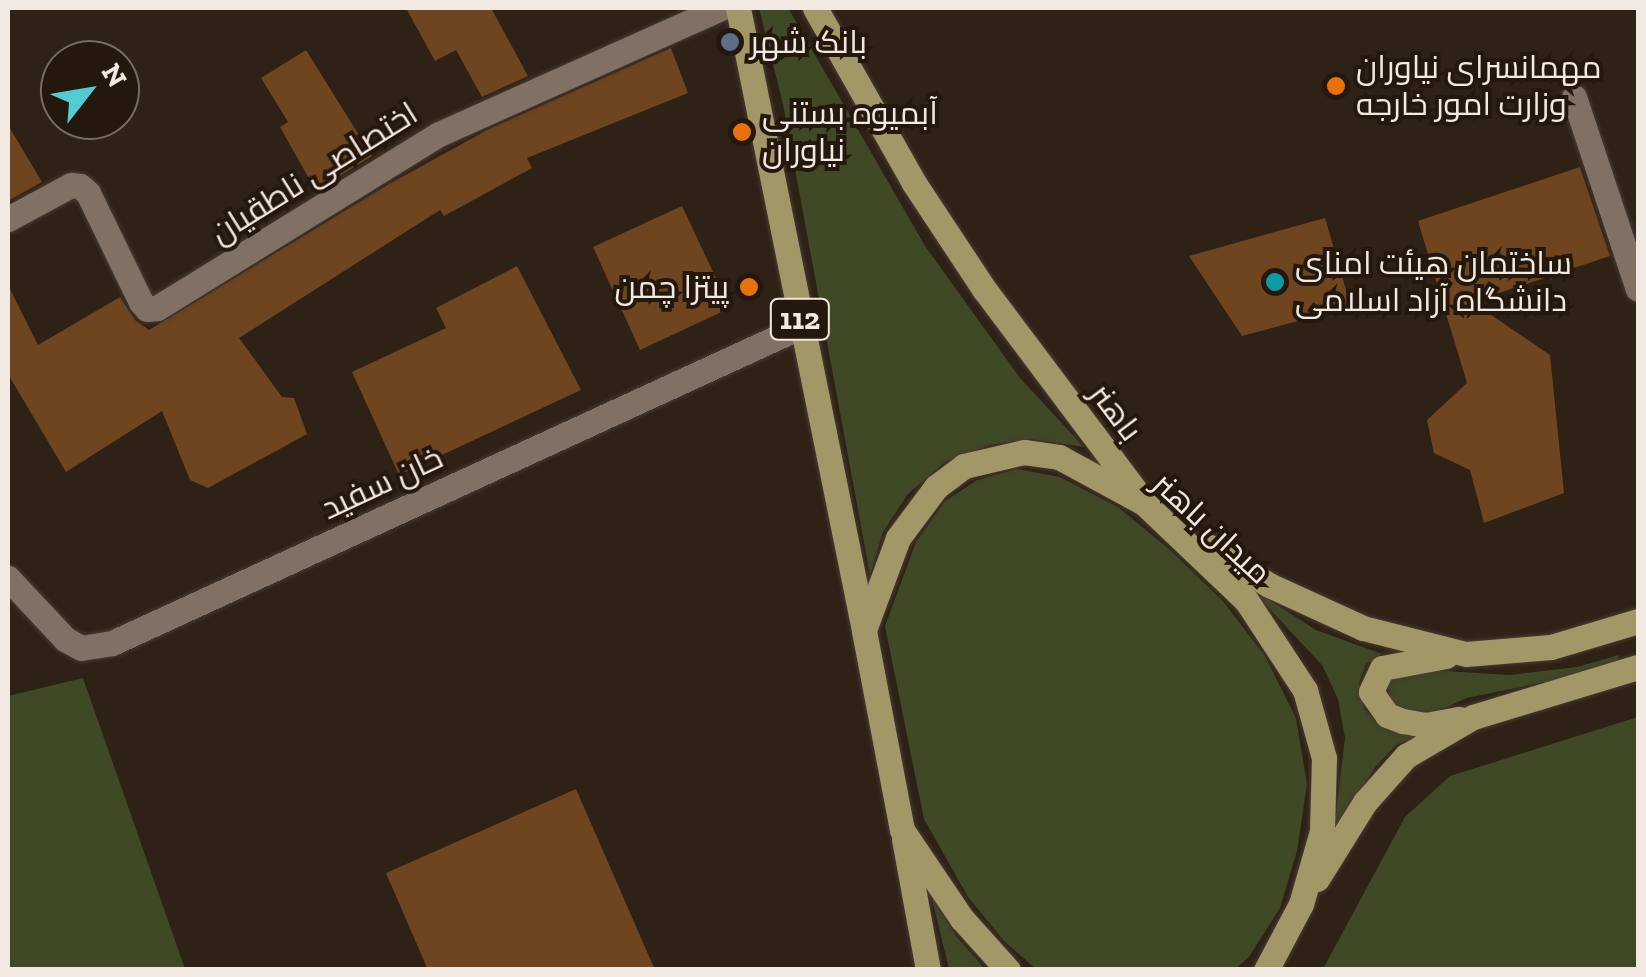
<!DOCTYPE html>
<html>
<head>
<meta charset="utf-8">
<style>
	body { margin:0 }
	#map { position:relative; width:1646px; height:977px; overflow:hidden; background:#2e2116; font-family:"Zilla Slab",Cairo,serif }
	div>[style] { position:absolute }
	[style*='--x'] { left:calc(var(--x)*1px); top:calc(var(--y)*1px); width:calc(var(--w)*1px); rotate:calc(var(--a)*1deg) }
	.green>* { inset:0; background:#404925 }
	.building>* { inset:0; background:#6f451f }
	.roads { filter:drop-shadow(0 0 2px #463b34) drop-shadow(0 0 2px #463b34) }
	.street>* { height:25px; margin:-12.5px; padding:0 12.5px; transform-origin:12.5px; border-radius:12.5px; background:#817164 }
	.primary>* { height:25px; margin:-12.5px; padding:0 12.5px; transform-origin:12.5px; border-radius:12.5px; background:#a29766 }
	.dots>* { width:28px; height:28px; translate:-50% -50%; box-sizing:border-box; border:5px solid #24180d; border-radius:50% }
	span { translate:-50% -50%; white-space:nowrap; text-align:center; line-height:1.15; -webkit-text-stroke:8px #24180d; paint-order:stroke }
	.shield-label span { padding:2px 8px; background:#24180d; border:2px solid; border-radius:8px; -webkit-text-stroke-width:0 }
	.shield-label { font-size:30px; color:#f2e9e2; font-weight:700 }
	.poi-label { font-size:32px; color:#f2e9e2 }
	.left { translate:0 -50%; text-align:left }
	.right { translate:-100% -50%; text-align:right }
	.street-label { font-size:32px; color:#f2e9e2 }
	.frame { position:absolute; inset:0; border:10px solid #f2e9e2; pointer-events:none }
	.north { position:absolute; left:40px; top:40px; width:100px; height:100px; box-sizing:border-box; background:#24180d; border:2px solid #766c62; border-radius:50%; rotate:59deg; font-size:28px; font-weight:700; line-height:40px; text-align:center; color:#f2e9e2 }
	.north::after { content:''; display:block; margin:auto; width:35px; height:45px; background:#51ccd3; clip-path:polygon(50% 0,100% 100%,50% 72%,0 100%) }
</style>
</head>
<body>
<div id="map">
	<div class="green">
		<div style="clip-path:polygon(759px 8px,788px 8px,925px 246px,1020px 378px,1084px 447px,1031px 439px,990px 445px,945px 462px,908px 494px,883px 532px,870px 575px,783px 104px)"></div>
		<div style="clip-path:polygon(1017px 469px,1060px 477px,1118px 507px,1169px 549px,1223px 601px,1265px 656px,1296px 718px,1307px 784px,1297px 851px,1280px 908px,1249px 957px,1235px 969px,1036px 969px,1003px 940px,968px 897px,924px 819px,885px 626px,916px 542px,944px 502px,977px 480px)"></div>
		<div style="clip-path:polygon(1248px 586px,1316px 630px,1382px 654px,1366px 664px,1359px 683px,1364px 709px,1379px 725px,1422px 734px,1396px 745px,1376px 766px,1334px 830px,1345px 738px,1338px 699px,1322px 665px)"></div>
		<div style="clip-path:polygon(1619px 655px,1617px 662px,1560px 679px,1467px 698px,1424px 717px,1404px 713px,1391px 701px,1388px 685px,1398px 672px,1413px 669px,1510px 675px,1577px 667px)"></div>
		<div style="clip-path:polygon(83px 678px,185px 969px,8px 969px,8px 696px)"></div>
		<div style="clip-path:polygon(1638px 717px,1638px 969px,1323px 969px,1405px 817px,1450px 776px)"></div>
		<div style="clip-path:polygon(931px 895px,956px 936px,985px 969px,949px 969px)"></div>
	</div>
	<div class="building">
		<div style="clip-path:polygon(406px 8px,491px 8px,528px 76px,482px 97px,456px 50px,435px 61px)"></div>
		<div style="clip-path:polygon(671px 48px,688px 93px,527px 158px,532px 168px,444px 216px,440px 210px,239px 338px,282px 397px,294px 398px,307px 434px,208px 488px,190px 480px,162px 411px,66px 472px,8px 374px,8px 285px,38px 345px,120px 297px,135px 320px,149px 330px,389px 184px,489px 129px)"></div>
		<div style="clip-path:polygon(306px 50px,372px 156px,316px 191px,280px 127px,288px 122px,261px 78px)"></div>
		<div style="clip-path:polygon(8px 125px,42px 182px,8px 201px)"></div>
		<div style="clip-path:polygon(1580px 167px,1610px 256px,1472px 302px,1550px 355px,1564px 493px,1484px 523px,1470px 470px,1434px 453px,1427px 420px,1467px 383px,1418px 221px)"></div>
		<div style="clip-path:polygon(682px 206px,730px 308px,640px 350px,593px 247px)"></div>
		<div style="clip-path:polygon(1325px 218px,1351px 307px,1242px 336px,1189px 256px)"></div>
		<div style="clip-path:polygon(517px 266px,581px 390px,399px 475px,352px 372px,446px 328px,436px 308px)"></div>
		<div style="clip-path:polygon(576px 789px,655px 970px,428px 970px,386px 873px)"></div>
	</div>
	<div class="roads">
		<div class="street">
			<div style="--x:1574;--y:97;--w:202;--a:71.6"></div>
			<div style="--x:8;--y:219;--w:72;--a:-28.4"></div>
			<div style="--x:71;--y:185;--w:9;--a:6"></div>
			<div style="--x:80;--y:186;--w:11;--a:41"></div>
			<div style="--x:88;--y:193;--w:121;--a:64.1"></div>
			<div style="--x:141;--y:302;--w:9;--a:49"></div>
			<div style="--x:147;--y:309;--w:10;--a:-6"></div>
			<div style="--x:157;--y:308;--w:331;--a:-31.7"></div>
			<div style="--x:439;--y:134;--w:309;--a:-24.1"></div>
			<div style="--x:8;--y:578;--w:83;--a:46.9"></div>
			<div style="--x:65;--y:639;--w:18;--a:29"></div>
			<div style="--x:81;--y:648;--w:31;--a:-9"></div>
			<div style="--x:112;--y:643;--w:759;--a:-24.68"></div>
		</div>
		<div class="primary">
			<div style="--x:738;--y:8;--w:630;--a:78.55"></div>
			<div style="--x:815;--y:8;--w:201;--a:60.5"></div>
			<div style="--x:914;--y:183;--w:127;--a:56.6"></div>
			<div style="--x:984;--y:289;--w:256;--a:53.1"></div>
			<div style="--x:1210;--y:547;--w:70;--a:32.8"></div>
			<div style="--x:1269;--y:585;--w:103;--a:24.6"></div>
			<div style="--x:1363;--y:628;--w:106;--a:14.2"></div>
			<div style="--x:1466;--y:654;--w:85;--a:-4.7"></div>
			<div style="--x:1551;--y:647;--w:91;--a:-16.6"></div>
			<div style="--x:1446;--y:656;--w:65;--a:169.4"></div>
			<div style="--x:1382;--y:668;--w:26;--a:115"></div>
			<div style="--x:1371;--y:692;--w:28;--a:55"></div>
			<div style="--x:1387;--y:715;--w:17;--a:21"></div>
			<div style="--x:1403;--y:721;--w:22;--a:10"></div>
			<div style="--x:1425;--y:725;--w:35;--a:-10"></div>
			<div style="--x:904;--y:839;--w:133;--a:79.6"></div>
			<div style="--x:1317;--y:879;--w:91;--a:-58.1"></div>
			<div style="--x:1365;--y:802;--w:62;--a:-48.3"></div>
			<div style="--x:1406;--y:756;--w:78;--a:-30.2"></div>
			<div style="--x:1473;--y:717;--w:172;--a:-16.9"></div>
			<div style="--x:1008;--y:970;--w:69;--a:-132"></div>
			<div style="--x:962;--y:919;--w:107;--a:-124"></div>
			<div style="--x:902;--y:830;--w:204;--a:-100.8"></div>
			<div style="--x:864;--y:630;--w:98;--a:-69.7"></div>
			<div style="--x:898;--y:538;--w:64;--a:-53.3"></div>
			<div style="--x:936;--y:487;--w:35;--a:-37"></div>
			<div style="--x:964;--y:466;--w:62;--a:-13.1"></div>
			<div style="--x:1024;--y:452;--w:35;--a:8"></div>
			<div style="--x:1059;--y:457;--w:97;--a:28.4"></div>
			<div style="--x:1144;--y:503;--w:141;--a:43.6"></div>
			<div style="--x:1246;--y:600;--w:108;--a:56.8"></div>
			<div style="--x:1305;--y:690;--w:71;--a:74.4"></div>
			<div style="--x:1324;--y:758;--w:73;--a:91.6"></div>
			<div style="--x:1322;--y:831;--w:76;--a:106"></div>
			<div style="--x:1301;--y:904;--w:75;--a:117.9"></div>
		</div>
	</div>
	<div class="dots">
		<div style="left:730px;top:42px;background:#5c6f8a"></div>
		<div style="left:1336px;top:86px;background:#e8710a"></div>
		<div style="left:742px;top:132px;background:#e8710a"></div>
		<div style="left:1275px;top:282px;background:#0f9aa8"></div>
		<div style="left:749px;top:287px;background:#e8710a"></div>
	</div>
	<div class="shield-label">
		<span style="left:800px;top:319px">112</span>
	</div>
	<div class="poi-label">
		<span class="left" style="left:750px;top:42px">بانک شهر</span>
		<span class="left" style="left:1356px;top:86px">مهمانسرای نیاوران<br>وزارت امور خارجه</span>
		<span class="left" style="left:762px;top:132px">آبمیوه بستنی<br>نیاوران</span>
		<span class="left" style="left:1295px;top:282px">ساختمان هیئت امنای<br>دانشگاه آزاد اسلامی</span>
		<span class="right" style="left:729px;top:287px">پیتزا چمن</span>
	</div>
	<div class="street-label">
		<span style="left:314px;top:173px;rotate:-32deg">اختصاصی ناطقیان</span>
		<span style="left:1116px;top:412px;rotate:53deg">باهنر</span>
		<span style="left:382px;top:483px;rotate:-25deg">خان سفید</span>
		<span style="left:1212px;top:528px;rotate:43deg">میدان باهنر</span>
	</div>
	<div class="frame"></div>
	<div class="north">N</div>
</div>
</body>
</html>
